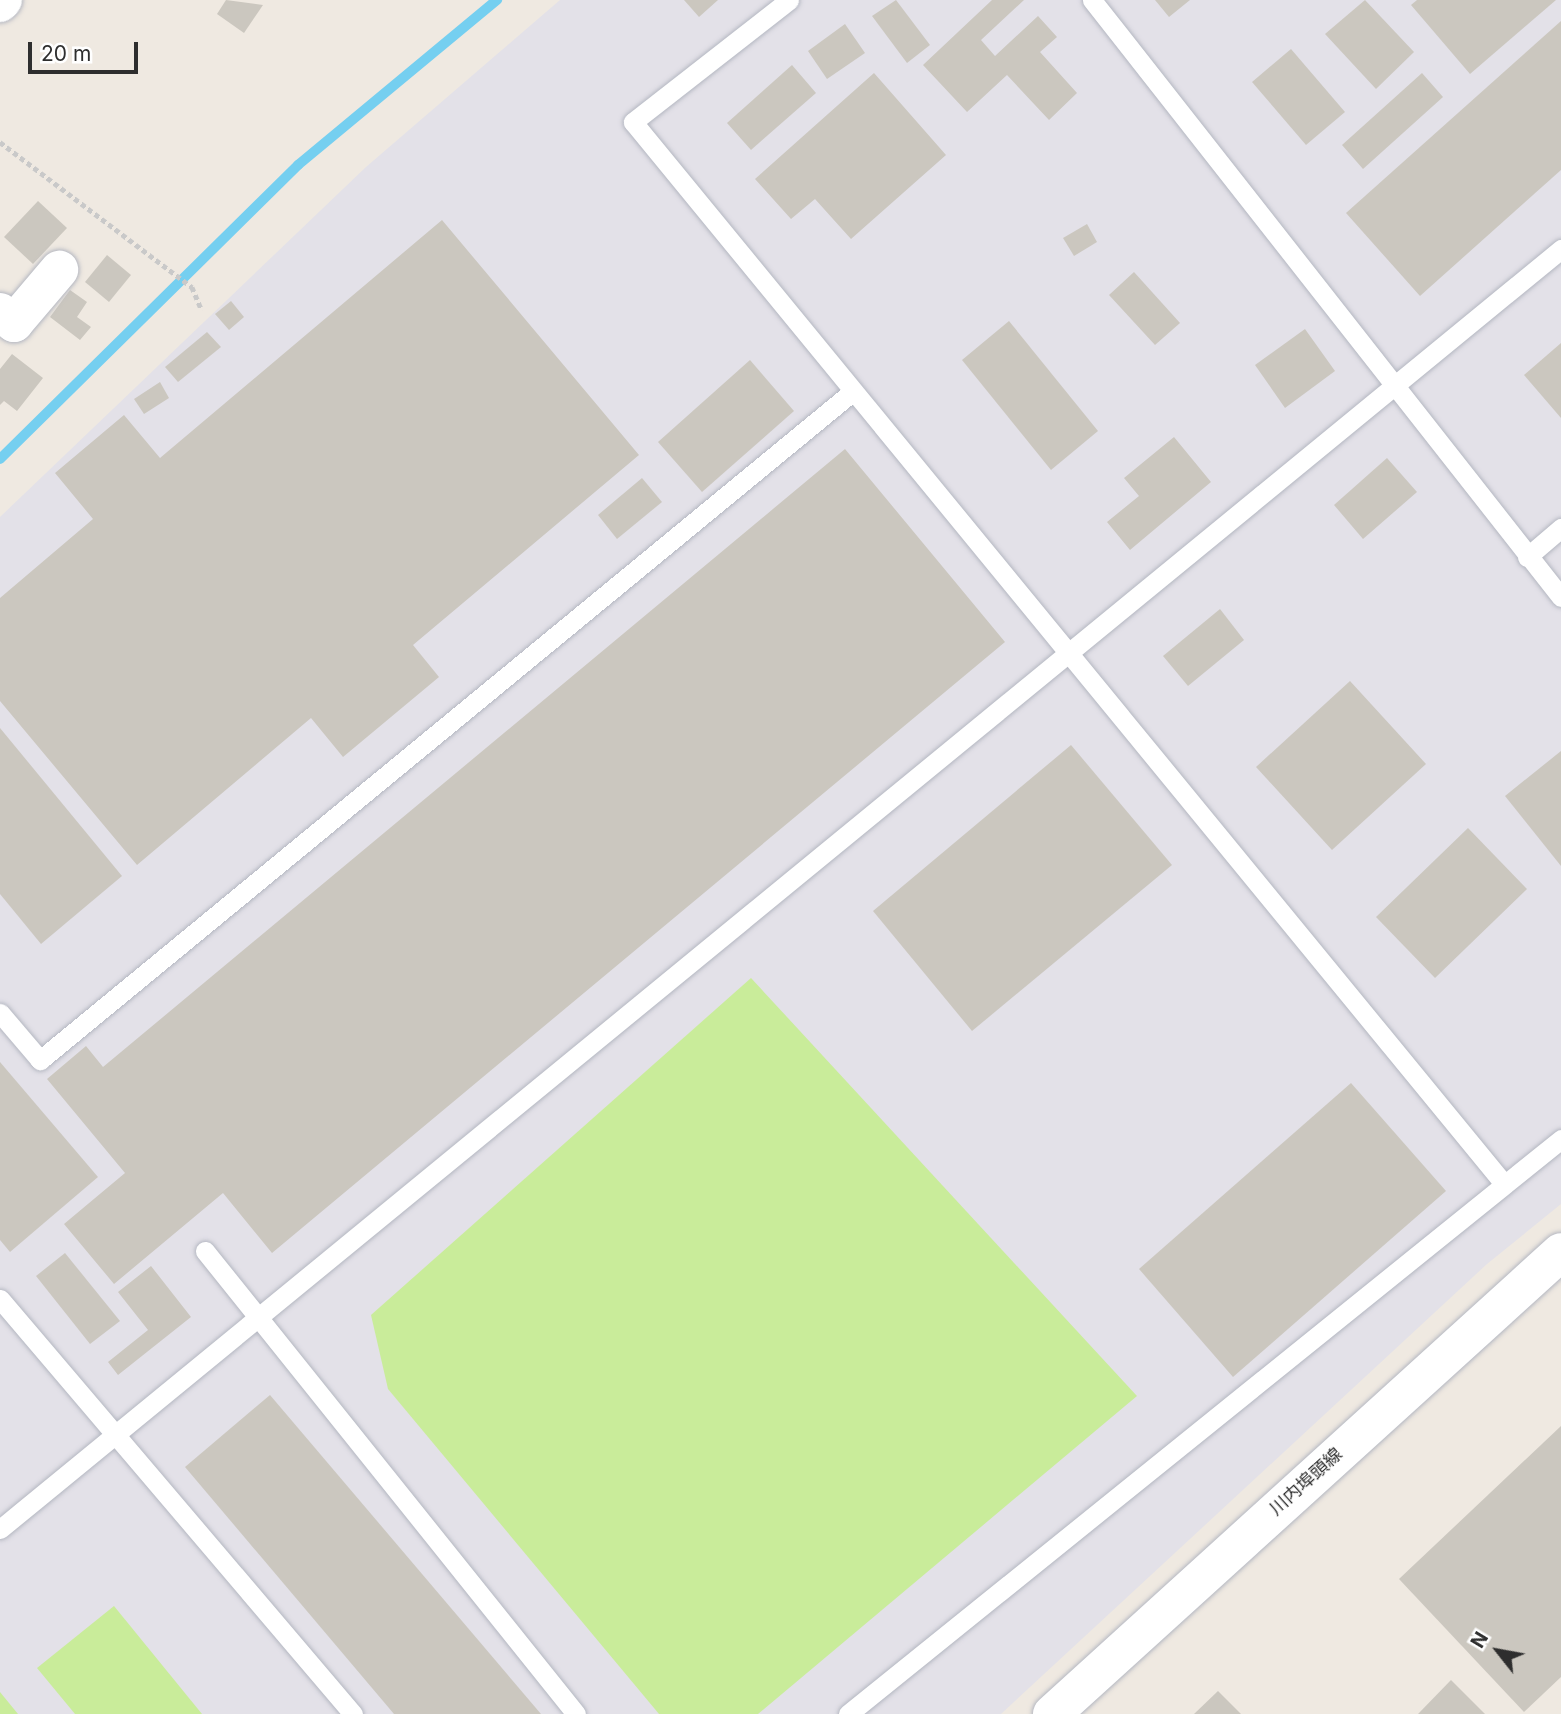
<!DOCTYPE html>
<html>
<head>
<meta charset="utf-8">
<style>
	body { margin:0 }
	#map { position:relative; width:1561px; height:1714px; overflow:hidden; background:#efe9e1; font-family:Inter,"Noto Sans JP",sans-serif }
	div>[style] { position:absolute }
	[style*='--x'] { left:calc(var(--x)*1px); top:calc(var(--y)*1px); width:calc(var(--w)*1px); rotate:calc(var(--a)*1deg) }
	.industrial>* { inset:0; background:#e3e1e8 }
	.pitch>* { inset:0; background:#c9ec9a }
	.stream>* { height:10px; margin:-5px; padding:0 5px; transform-origin:5px; border-radius:5px; background:#75cff0 }
	.building>* { inset:0; background:#cbc7bf }
	.path>* { height:4.5px; margin-top:-2.25px; transform-origin:0; background:repeating-linear-gradient(90deg,#c9c9c9 0 5px,transparent 0 8.5px) }
	.roads { filter:drop-shadow(0 0 2px #b4b7c1) drop-shadow(0 0 2px #b4b7c1) }
	.lane>* { height:19px; margin:-9.5px; padding:0 9.5px; transform-origin:9.5px; border-radius:9.5px; background:#fff }
	.street>* { height:38px; margin:-19px; padding:0 19px; transform-origin:19px; border-radius:19px; background:#fff }
	.secondary>* { height:38px; margin:-19px; padding:0 19px; transform-origin:19px; border-radius:19px; background:#fff }
	span { translate:-50% -50%; white-space:nowrap; text-align:center; line-height:1.15; -webkit-text-stroke:5px #fff; paint-order:stroke }
	.street-label { font-size:18px; color:#2e2e2e }
	.north { position:absolute; left:1463px; top:1616px; width:70px; height:70px; -webkit-text-stroke:5px #fff; paint-order:stroke; rotate:301deg; font-size:19px; font-weight:700; line-height:28px; text-align:center; color:#2e2e2e }
	.north::after { content:''; display:block; margin:auto; width:24px; height:32px; background:#2e2e2e; clip-path:polygon(50% 0,100% 100%,50% 72%,0 100%) }
	.scale { position:absolute; left:28px; top:42px; width:110px; height:32px; box-sizing:border-box; border:4px solid #2e2e2e; border-top:0; padding-left:9px; font-size:21px; line-height:24px; white-space:nowrap; color:#2e2e2e; -webkit-text-stroke:5px #fff; paint-order:stroke }
</style>
</head>
<body>
<div id="map">
	<div class="industrial">
		<div style="clip-path:polygon(560px 0,1561px 0,1561px 1204px,1487px 1264px,1001px 1714px,0 1714px,0 517px,366px 167px)"></div>
	</div>
	<div class="pitch">
		<div style="clip-path:polygon(751px 978px,1137px 1396px,758px 1714px,659px 1714px,388px 1389px,371px 1315px)"></div>
		<div style="clip-path:polygon(114px 1606px,202px 1714px,75px 1714px,37px 1668px)"></div>
		<div style="clip-path:polygon(0 1692px,18px 1714px,0 1714px)"></div>
	</div>
	<div class="stream">
		<div style="--x:0;--y:459;--w:419;--a:-44.6"></div>
		<div style="--x:298;--y:165;--w:259;--a:-39.7"></div>
	</div>
	<div class="building">
		<div style="clip-path:polygon(226px 0,263px 5px,244px 33px,217px 14px)"></div>
		<div style="clip-path:polygon(684px 0,718px 0,699px 17px)"></div>
		<div style="clip-path:polygon(896px 0,930px 45px,907px 63px,872px 16px)"></div>
		<div style="clip-path:polygon(992px 0,1024px 0,981px 40px,995px 56px,1038px 16px,1057px 37px,1040px 52px,1077px 93px,1049px 120px,1007px 75px,967px 112px,923px 65px)"></div>
		<div style="clip-path:polygon(1155px 0,1190px 0,1169px 17px)"></div>
		<div style="clip-path:polygon(1365px 0,1414px 52px,1376px 89px,1325px 34px)"></div>
		<div style="clip-path:polygon(1417px 0,1556px 0,1470px 74px,1411px 5px)"></div>
		<div style="clip-path:polygon(1561px 21px,1561px 170px,1420px 296px,1346px 213px)"></div>
		<div style="clip-path:polygon(845px 24px,865px 53px,827px 79px,808px 51px)"></div>
		<div style="clip-path:polygon(1291px 49px,1345px 112px,1306px 145px,1252px 82px)"></div>
		<div style="clip-path:polygon(792px 65px,816px 93px,751px 150px,727px 123px)"></div>
		<div style="clip-path:polygon(874px 73px,946px 155px,851px 239px,815px 199px,791px 219px,755px 179px)"></div>
		<div style="clip-path:polygon(1422px 73px,1443px 97px,1363px 169px,1342px 145px)"></div>
		<div style="clip-path:polygon(38px 201px,67px 228px,33px 264px,4px 237px)"></div>
		<div style="clip-path:polygon(442px 220px,639px 455px,413px 645px,439px 677px,343px 757px,311px 718px,137px 865px,0 701px,0 598px,93px 519px,55px 473px,124px 415px,160px 458px)"></div>
		<div style="clip-path:polygon(1087px 224px,1097px 242px,1074px 256px,1063px 238px)"></div>
		<div style="clip-path:polygon(107px 255px,131px 275px,109px 302px,85px 282px)"></div>
		<div style="clip-path:polygon(1134px 272px,1180px 323px,1155px 345px,1109px 295px)"></div>
		<div style="clip-path:polygon(70px 290px,87px 302px,77px 317px,91px 327px,80px 340px,50px 317px)"></div>
		<div style="clip-path:polygon(231px 301px,244px 317px,229px 330px,215px 314px)"></div>
		<div style="clip-path:polygon(1009px 321px,1098px 431px,1051px 470px,962px 360px)"></div>
		<div style="clip-path:polygon(1305px 329px,1335px 371px,1285px 408px,1255px 365px)"></div>
		<div style="clip-path:polygon(207px 332px,221px 347px,178px 382px,165px 367px)"></div>
		<div style="clip-path:polygon(1561px 343px,1561px 418px,1524px 375px)"></div>
		<div style="clip-path:polygon(12px 354px,43px 378px,17px 411px,4px 401px,0 405px,0 369px)"></div>
		<div style="clip-path:polygon(750px 360px,794px 411px,702px 492px,658px 442px)"></div>
		<div style="clip-path:polygon(160px 382px,169px 398px,144px 414px,134px 399px)"></div>
		<div style="clip-path:polygon(1174px 437px,1211px 482px,1130px 550px,1107px 522px,1139px 496px,1124px 478px)"></div>
		<div style="clip-path:polygon(845px 449px,1005px 642px,272px 1253px,223px 1193px,114px 1284px,64px 1224px,125px 1173px,47px 1079px,86px 1046px,103px 1067px)"></div>
		<div style="clip-path:polygon(1387px 458px,1417px 492px,1363px 539px,1334px 505px)"></div>
		<div style="clip-path:polygon(642px 478px,662px 502px,617px 539px,598px 515px)"></div>
		<div style="clip-path:polygon(1220px 609px,1244px 640px,1188px 686px,1163px 656px)"></div>
		<div style="clip-path:polygon(1350px 681px,1426px 764px,1332px 850px,1256px 767px)"></div>
		<div style="clip-path:polygon(0 728px,122px 876px,41px 944px,0 894px)"></div>
		<div style="clip-path:polygon(1071px 745px,1172px 865px,972px 1031px,873px 911px)"></div>
		<div style="clip-path:polygon(1561px 751px,1561px 866px,1505px 796px)"></div>
		<div style="clip-path:polygon(1468px 828px,1527px 889px,1435px 978px,1376px 917px)"></div>
		<div style="clip-path:polygon(0 1062px,98px 1177px,10px 1252px,0 1240px)"></div>
		<div style="clip-path:polygon(1351px 1083px,1446px 1191px,1233px 1377px,1139px 1269px)"></div>
		<div style="clip-path:polygon(65px 1253px,120px 1321px,90px 1344px,36px 1276px)"></div>
		<div style="clip-path:polygon(151px 1266px,191px 1317px,118px 1375px,108px 1362px,148px 1330px,118px 1292px)"></div>
		<div style="clip-path:polygon(270px 1395px,541px 1714px,394px 1714px,185px 1467px)"></div>
		<div style="clip-path:polygon(1561px 1426px,1561px 1677px,1524px 1712px,1399px 1579px)"></div>
		<div style="clip-path:polygon(1451px 1680px,1485px 1714px,1418px 1714px)"></div>
		<div style="clip-path:polygon(1218px 1691px,1241px 1714px,1194px 1714px)"></div>
	</div>
	<div class="path">
		<div style="--x:0;--y:142;--w:241;--a:37.1"></div>
		<div style="--x:192;--y:287;--w:25;--a:67"></div>
	</div>
	<div class="roads">
		<div class="lane">
			<div style="--x:789;--y:0;--w:198;--a:142"></div>
			<div style="--x:633;--y:122;--w:1373;--a:50.64"></div>
			<div style="--x:1092;--y:0;--w:759;--a:51.85"></div>
			<div style="--x:1527;--y:557;--w:45;--a:-40.5"></div>
			<div style="--x:0;--y:1013;--w:62;--a:49.6"></div>
			<div style="--x:40;--y:1060;--w:1051;--a:-39.44"></div>
			<div style="--x:205;--y:1251;--w:593;--a:51.29"></div>
			<div style="--x:0;--y:1299;--w:545;--a:49.62"></div>
			<div style="--x:0;--y:1529;--w:2019;--a:-39.35"></div>
			<div style="--x:848;--y:1714;--w:916;--a:-38.88"></div>
		</div>
		<div class="street">
			<div style="--x:0;--y:3;--w:4;--a:-45"></div>
			<div style="--x:0;--y:312;--w:18;--a:38"></div>
			<div style="--x:14;--y:323;--w:70;--a:-49.7"></div>
		</div>
		<div class="secondary">
			<div style="--x:1052;--y:1714;--w:687;--a:-42.23"></div>
		</div>
	</div>
	<div class="street-label">
		<span style="left:1306px;top:1482px;rotate:-42deg">川内埠頭線</span>
	</div>
	<div class="north">N</div>
	<div class="scale">20 m</div>
</div>
</body>
</html>
